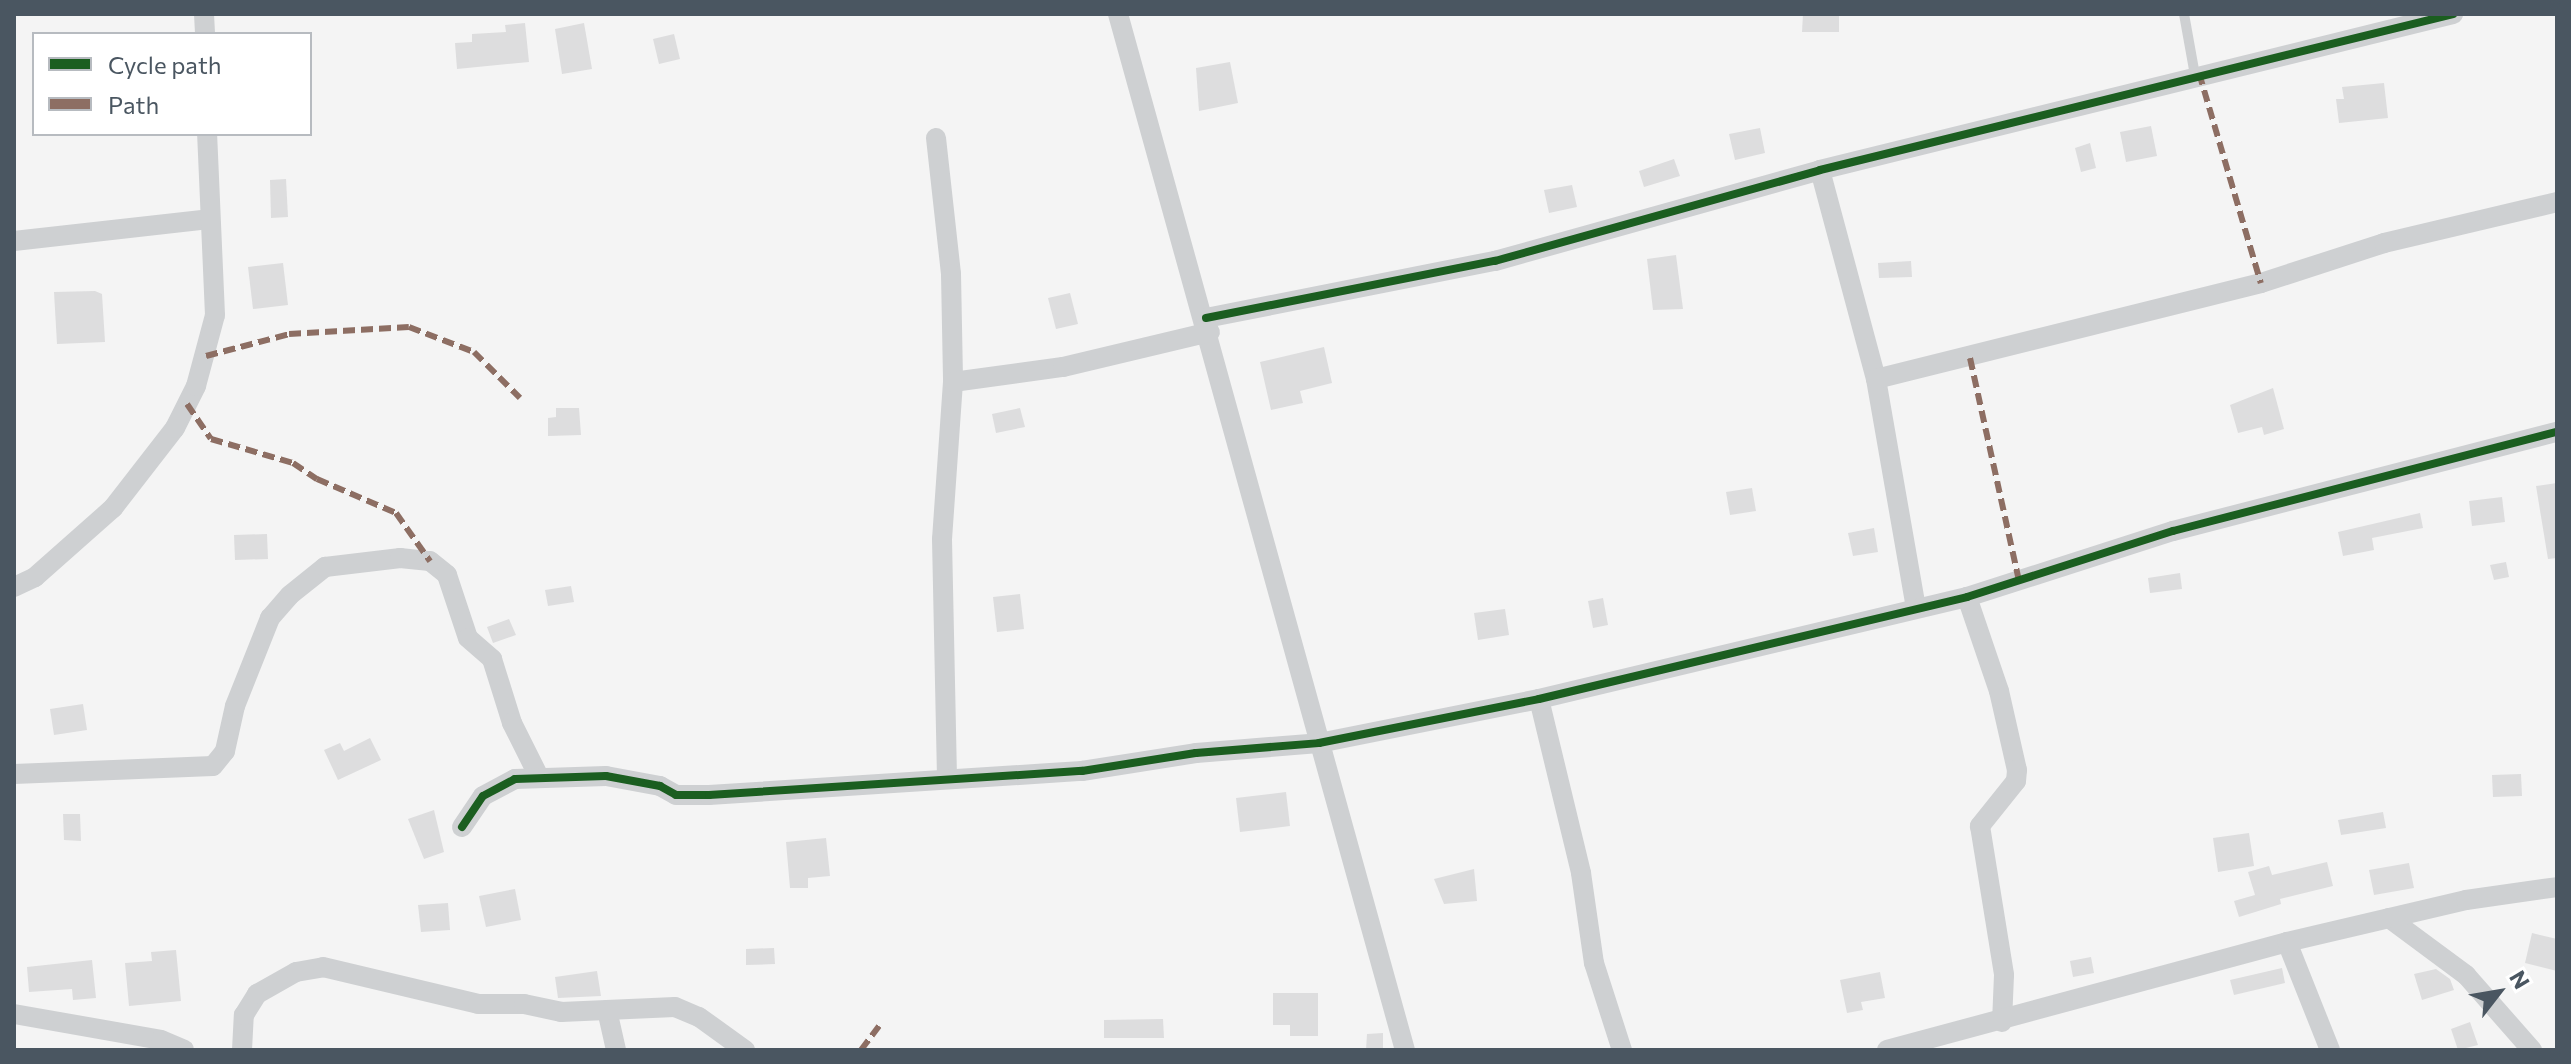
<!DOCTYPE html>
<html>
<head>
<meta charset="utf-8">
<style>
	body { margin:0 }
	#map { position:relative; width:2571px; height:1064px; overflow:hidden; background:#f4f4f4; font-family:Commissioner,sans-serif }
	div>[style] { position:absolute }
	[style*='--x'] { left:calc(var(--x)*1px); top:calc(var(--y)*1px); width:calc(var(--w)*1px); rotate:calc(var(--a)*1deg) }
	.building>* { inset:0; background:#ddddde }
	.lane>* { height:10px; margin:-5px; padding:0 5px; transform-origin:5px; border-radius:5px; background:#ced0d2 }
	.street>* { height:20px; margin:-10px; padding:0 10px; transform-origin:10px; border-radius:10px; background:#ced0d2 }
	.quiet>* { height:6px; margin-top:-3px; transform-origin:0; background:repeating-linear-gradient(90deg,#8d6e63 0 12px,transparent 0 18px) }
	.cycleway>* { height:8px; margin:-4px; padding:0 4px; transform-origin:4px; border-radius:4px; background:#1b5e20 }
	span { translate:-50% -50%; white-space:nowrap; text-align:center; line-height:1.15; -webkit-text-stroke:7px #fff; paint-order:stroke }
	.frame { position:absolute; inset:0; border:16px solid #4a5661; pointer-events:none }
	.legend { position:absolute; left:32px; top:32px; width:280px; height:104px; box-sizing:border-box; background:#fff; border:2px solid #b7bbc0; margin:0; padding:10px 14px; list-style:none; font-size:24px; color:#4a5661 }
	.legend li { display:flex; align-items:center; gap:16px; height:40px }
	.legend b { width:40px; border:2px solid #b7bbc0 }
	.north { position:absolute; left:2459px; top:952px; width:80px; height:80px; -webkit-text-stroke:6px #fff; paint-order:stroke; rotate:59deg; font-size:22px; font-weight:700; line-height:32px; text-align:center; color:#4a5661 }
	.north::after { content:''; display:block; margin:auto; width:28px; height:36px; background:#4a5661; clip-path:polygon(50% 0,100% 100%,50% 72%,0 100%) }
</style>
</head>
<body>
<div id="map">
	<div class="building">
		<div style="clip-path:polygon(1803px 14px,1839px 14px,1839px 32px,1802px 32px)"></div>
		<div style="clip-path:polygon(525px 23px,529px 62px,457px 69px,455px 43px,472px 42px,472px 34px,506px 32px,505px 25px)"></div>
		<div style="clip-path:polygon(584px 23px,592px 69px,562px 74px,555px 29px)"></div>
		<div style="clip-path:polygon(674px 34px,680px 59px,659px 64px,653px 39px)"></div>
		<div style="clip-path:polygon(1230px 62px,1238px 103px,1199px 111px,1196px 68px)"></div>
		<div style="clip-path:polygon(2384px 83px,2388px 118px,2339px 123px,2336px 99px,2344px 99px,2342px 87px)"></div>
		<div style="clip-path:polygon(2151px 126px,2157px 156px,2126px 162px,2120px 132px)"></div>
		<div style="clip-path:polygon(1760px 128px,1765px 153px,1735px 160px,1729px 134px)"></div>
		<div style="clip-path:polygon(2090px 143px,2096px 168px,2081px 172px,2075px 148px)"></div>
		<div style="clip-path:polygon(1674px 159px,1680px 176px,1644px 187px,1639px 171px)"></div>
		<div style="clip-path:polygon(286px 179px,288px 217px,271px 218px,270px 180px)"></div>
		<div style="clip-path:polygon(1572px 185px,1577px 207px,1549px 213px,1544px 190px)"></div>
		<div style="clip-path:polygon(1676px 255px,1683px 309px,1653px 310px,1647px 259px)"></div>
		<div style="clip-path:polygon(1911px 261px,1912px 277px,1879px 278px,1878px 263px)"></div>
		<div style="clip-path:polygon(283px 263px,288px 305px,253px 309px,248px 267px)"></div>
		<div style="clip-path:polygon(95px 291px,102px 294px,105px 342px,57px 344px,54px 292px)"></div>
		<div style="clip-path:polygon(1070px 293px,1078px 324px,1056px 329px,1048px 298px)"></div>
		<div style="clip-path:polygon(1324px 347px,1332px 383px,1300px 391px,1303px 403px,1271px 410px,1260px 362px)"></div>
		<div style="clip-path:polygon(2273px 388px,2284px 429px,2264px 435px,2262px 427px,2238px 433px,2230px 405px)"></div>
		<div style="clip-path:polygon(556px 408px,579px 408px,581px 435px,548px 436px,548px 418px,556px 417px)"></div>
		<div style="clip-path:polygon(1020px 408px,1025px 427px,996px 433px,992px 414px)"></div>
		<div style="clip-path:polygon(2557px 483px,2557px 558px,2548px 559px,2536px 486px)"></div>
		<div style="clip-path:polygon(1752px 488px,1756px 511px,1730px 515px,1726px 492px)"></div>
		<div style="clip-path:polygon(2502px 497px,2505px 522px,2472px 526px,2469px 501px)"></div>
		<div style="clip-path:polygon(2420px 513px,2423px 528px,2372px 538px,2374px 550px,2343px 556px,2338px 532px)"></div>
		<div style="clip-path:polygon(1874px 528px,1878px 552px,1853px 556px,1848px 533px)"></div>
		<div style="clip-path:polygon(267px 534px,268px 559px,235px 560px,234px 535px)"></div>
		<div style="clip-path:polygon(2506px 562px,2509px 577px,2494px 580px,2490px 565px)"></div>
		<div style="clip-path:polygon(2180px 573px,2182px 589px,2150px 593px,2148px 578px)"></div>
		<div style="clip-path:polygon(571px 586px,574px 602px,548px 606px,545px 590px)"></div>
		<div style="clip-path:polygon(1020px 594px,1024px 629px,997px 632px,993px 597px)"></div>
		<div style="clip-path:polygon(1603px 598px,1608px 625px,1593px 628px,1588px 601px)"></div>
		<div style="clip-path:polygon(1505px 609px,1509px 635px,1478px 640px,1474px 613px)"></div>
		<div style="clip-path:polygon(509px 619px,516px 635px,493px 643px,487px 627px)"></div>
		<div style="clip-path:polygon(83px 704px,87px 730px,54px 735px,50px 709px)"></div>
		<div style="clip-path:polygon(370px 738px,381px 760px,338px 780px,324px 750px,340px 743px,344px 751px)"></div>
		<div style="clip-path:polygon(2521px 774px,2522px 796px,2493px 797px,2492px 775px)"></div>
		<div style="clip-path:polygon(1286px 792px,1290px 826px,1240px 832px,1236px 798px)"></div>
		<div style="clip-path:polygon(434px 810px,444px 852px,424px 859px,408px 819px)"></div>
		<div style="clip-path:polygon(2383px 812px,2386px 828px,2341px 835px,2338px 820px)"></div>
		<div style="clip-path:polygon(63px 814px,80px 814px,81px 841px,64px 840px)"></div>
		<div style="clip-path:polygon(2249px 833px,2254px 866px,2218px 872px,2213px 838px)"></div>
		<div style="clip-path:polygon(826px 838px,830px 876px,808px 878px,808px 888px,790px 888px,786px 842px)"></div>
		<div style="clip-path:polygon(2327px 862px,2333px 886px,2280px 899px,2281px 904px,2239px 917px,2234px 901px,2255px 895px,2248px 872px,2269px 866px,2272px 875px)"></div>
		<div style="clip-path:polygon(2409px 863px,2414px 888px,2374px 895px,2369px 870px)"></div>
		<div style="clip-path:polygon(1474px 869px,1477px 901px,1444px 904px,1434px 879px)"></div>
		<div style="clip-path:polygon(515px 889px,521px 920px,486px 927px,479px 896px)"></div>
		<div style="clip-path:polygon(448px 903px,450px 930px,421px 932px,418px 905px)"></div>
		<div style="clip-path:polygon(2532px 933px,2557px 939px,2557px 971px,2525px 963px)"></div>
		<div style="clip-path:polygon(774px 948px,775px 964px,746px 965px,746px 949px)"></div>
		<div style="clip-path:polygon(176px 950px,181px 1001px,129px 1006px,125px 963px,152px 961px,151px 952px)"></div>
		<div style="clip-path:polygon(2091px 957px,2094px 973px,2073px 977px,2070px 961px)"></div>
		<div style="clip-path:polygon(92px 960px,96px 998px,73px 1000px,72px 989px,29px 992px,27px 967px)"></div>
		<div style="clip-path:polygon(2282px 968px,2285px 983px,2234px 995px,2230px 980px)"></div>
		<div style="clip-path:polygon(2436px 969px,2450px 979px,2454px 990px,2422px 1000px,2414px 974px)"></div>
		<div style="clip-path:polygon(597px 971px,601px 996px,558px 998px,555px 977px)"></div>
		<div style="clip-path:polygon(1880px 972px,1885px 998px,1861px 1002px,1863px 1010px,1847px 1013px,1840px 980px)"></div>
		<div style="clip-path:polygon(1273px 993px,1318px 993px,1318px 1036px,1290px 1036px,1290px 1025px,1273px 1025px)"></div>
		<div style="clip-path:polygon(1163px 1019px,1164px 1038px,1104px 1038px,1104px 1020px)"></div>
		<div style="clip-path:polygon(2470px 1022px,2478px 1045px,2458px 1050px,2451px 1029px)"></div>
		<div style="clip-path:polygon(1383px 1033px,1383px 1050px,1366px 1050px,1367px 1034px)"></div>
	</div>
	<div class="lane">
		<div style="--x:2184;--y:14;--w:62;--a:79.8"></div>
	</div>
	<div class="street">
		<div style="--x:204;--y:14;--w:20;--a:87"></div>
		<div style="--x:1118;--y:14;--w:1075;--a:74.52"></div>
		<div style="--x:936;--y:138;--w:137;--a:83.7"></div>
		<div style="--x:951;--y:274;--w:108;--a:88.9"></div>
		<div style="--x:953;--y:382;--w:157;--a:94"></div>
		<div style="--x:942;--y:539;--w:239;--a:88.8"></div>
		<div style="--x:1820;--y:170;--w:216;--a:75"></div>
		<div style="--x:1876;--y:379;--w:232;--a:80.1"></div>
		<div style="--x:14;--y:241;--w:196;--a:-6.4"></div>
		<div style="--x:1206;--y:318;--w:295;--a:-11.2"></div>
		<div style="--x:1495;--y:261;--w:337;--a:-15.6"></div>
		<div style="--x:1820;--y:170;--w:652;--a:-13.84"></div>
		<div style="--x:1876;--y:379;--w:397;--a:-14"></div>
		<div style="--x:2261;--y:283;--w:129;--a:-18"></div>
		<div style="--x:2384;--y:243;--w:178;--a:-13.3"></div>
		<div style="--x:953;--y:382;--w:111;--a:-7.8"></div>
		<div style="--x:1063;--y:367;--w:151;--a:-13.4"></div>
		<div style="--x:14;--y:587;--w:23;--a:-25"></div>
		<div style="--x:35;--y:577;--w:104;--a:-41.5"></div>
		<div style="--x:113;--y:508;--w:101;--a:-52.2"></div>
		<div style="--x:175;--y:428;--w:47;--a:-63.4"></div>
		<div style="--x:196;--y:386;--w:73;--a:-75"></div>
		<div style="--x:215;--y:315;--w:181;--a:-92.5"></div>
		<div style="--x:1967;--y:597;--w:99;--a:71.2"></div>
		<div style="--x:1999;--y:691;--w:81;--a:77.2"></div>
		<div style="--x:2017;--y:770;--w:11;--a:95"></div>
		<div style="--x:2016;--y:781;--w:58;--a:128.7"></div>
		<div style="--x:1980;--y:826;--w:151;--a:80.8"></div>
		<div style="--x:2004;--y:975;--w:47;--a:92.4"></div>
		<div style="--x:1539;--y:699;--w:179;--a:76.4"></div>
		<div style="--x:1581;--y:873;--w:91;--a:81.8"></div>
		<div style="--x:1594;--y:963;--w:91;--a:72.2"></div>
		<div style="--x:14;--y:774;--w:199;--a:-2.3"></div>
		<div style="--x:213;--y:766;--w:19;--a:-51"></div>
		<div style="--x:225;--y:751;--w:46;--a:-77.5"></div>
		<div style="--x:235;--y:706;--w:95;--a:-68.3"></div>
		<div style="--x:270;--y:618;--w:30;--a:-49"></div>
		<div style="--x:290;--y:595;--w:45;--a:-38.7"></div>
		<div style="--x:325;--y:567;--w:76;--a:-6.8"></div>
		<div style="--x:400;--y:558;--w:30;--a:6"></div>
		<div style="--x:430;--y:561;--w:22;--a:39"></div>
		<div style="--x:447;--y:575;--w:66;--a:71.6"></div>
		<div style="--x:468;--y:638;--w:32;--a:41"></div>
		<div style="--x:492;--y:659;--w:67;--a:72.6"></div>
		<div style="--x:512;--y:723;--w:60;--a:63.4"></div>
		<div style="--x:462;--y:827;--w:37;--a:-56"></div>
		<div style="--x:483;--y:796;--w:36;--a:-28"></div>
		<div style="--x:515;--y:779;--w:91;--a:-1.9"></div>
		<div style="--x:606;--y:776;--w:55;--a:10.5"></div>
		<div style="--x:660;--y:786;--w:18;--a:29"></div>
		<div style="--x:676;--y:795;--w:33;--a:0"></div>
		<div style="--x:709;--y:795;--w:374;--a:-3.7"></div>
		<div style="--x:1082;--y:771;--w:115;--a:-9"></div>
		<div style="--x:1196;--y:753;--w:123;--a:-4.6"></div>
		<div style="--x:1319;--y:743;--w:224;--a:-11.3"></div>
		<div style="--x:1539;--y:699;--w:440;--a:-13.4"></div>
		<div style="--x:1967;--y:597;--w:216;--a:-17.8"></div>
		<div style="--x:2173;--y:531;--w:397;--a:-14.5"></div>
		<div style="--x:2389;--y:918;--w:96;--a:36.5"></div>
		<div style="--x:2466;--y:975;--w:100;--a:48.7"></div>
		<div style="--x:2287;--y:942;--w:116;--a:68.3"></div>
		<div style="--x:607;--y:1010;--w:41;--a:77.3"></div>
		<div style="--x:14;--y:1014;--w:149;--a:10"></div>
		<div style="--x:161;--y:1040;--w:25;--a:23"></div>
		<div style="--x:242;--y:1050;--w:35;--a:-87"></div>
		<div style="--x:244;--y:1015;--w:25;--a:-58"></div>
		<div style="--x:257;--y:994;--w:45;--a:-29.4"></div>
		<div style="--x:296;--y:972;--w:27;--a:-10"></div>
		<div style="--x:323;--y:967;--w:159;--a:13.4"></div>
		<div style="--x:478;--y:1004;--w:46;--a:0"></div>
		<div style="--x:524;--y:1004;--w:38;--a:12"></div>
		<div style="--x:561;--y:1012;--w:114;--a:-2.5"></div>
		<div style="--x:675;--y:1007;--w:26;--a:23"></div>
		<div style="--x:699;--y:1017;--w:57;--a:35.7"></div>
		<div style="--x:1887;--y:1050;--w:414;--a:-15.1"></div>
		<div style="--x:2287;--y:942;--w:184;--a:-13.2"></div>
		<div style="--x:2466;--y:900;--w:92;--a:-8.1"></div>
	</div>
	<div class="quiet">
		<div style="--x:2199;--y:73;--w:219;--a:73.6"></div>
		<div style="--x:206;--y:356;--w:86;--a:-14.8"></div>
		<div style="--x:289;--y:334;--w:120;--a:-3.3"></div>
		<div style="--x:409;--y:327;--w:70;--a:21"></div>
		<div style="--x:474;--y:352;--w:65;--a:45"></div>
		<div style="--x:1970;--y:358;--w:228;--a:77.6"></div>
		<div style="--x:187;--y:404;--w:42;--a:55.6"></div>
		<div style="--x:211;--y:439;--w:85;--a:16.3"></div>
		<div style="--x:293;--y:463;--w:29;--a:34"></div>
		<div style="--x:317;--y:479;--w:86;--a:23.3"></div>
		<div style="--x:396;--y:513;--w:59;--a:54.7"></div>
		<div style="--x:861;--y:1050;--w:30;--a:-53"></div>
	</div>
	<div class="cycleway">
		<div style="--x:1206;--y:318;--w:295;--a:-11.2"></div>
		<div style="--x:1495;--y:261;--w:337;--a:-15.6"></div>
		<div style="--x:1820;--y:170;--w:652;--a:-13.84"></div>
		<div style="--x:462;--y:827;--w:37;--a:-56"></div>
		<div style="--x:483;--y:796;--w:36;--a:-28"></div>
		<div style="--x:515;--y:779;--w:91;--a:-1.9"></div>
		<div style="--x:606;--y:776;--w:55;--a:10.5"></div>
		<div style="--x:660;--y:786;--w:18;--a:29"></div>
		<div style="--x:676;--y:795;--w:33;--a:0"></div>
		<div style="--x:709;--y:795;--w:374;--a:-3.7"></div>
		<div style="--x:1082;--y:771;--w:115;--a:-9"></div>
		<div style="--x:1196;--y:753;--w:123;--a:-4.6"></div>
		<div style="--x:1319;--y:743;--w:224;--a:-11.3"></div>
		<div style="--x:1539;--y:699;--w:440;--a:-13.4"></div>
		<div style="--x:1967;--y:597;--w:216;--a:-17.8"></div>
		<div style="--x:2173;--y:531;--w:397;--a:-14.5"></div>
	</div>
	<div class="frame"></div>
	<ul class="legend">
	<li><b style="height:10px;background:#1b5e20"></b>Cycle path</li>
	<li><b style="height:10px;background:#8d6e63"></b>Path</li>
	</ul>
	<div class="north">N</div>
</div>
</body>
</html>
